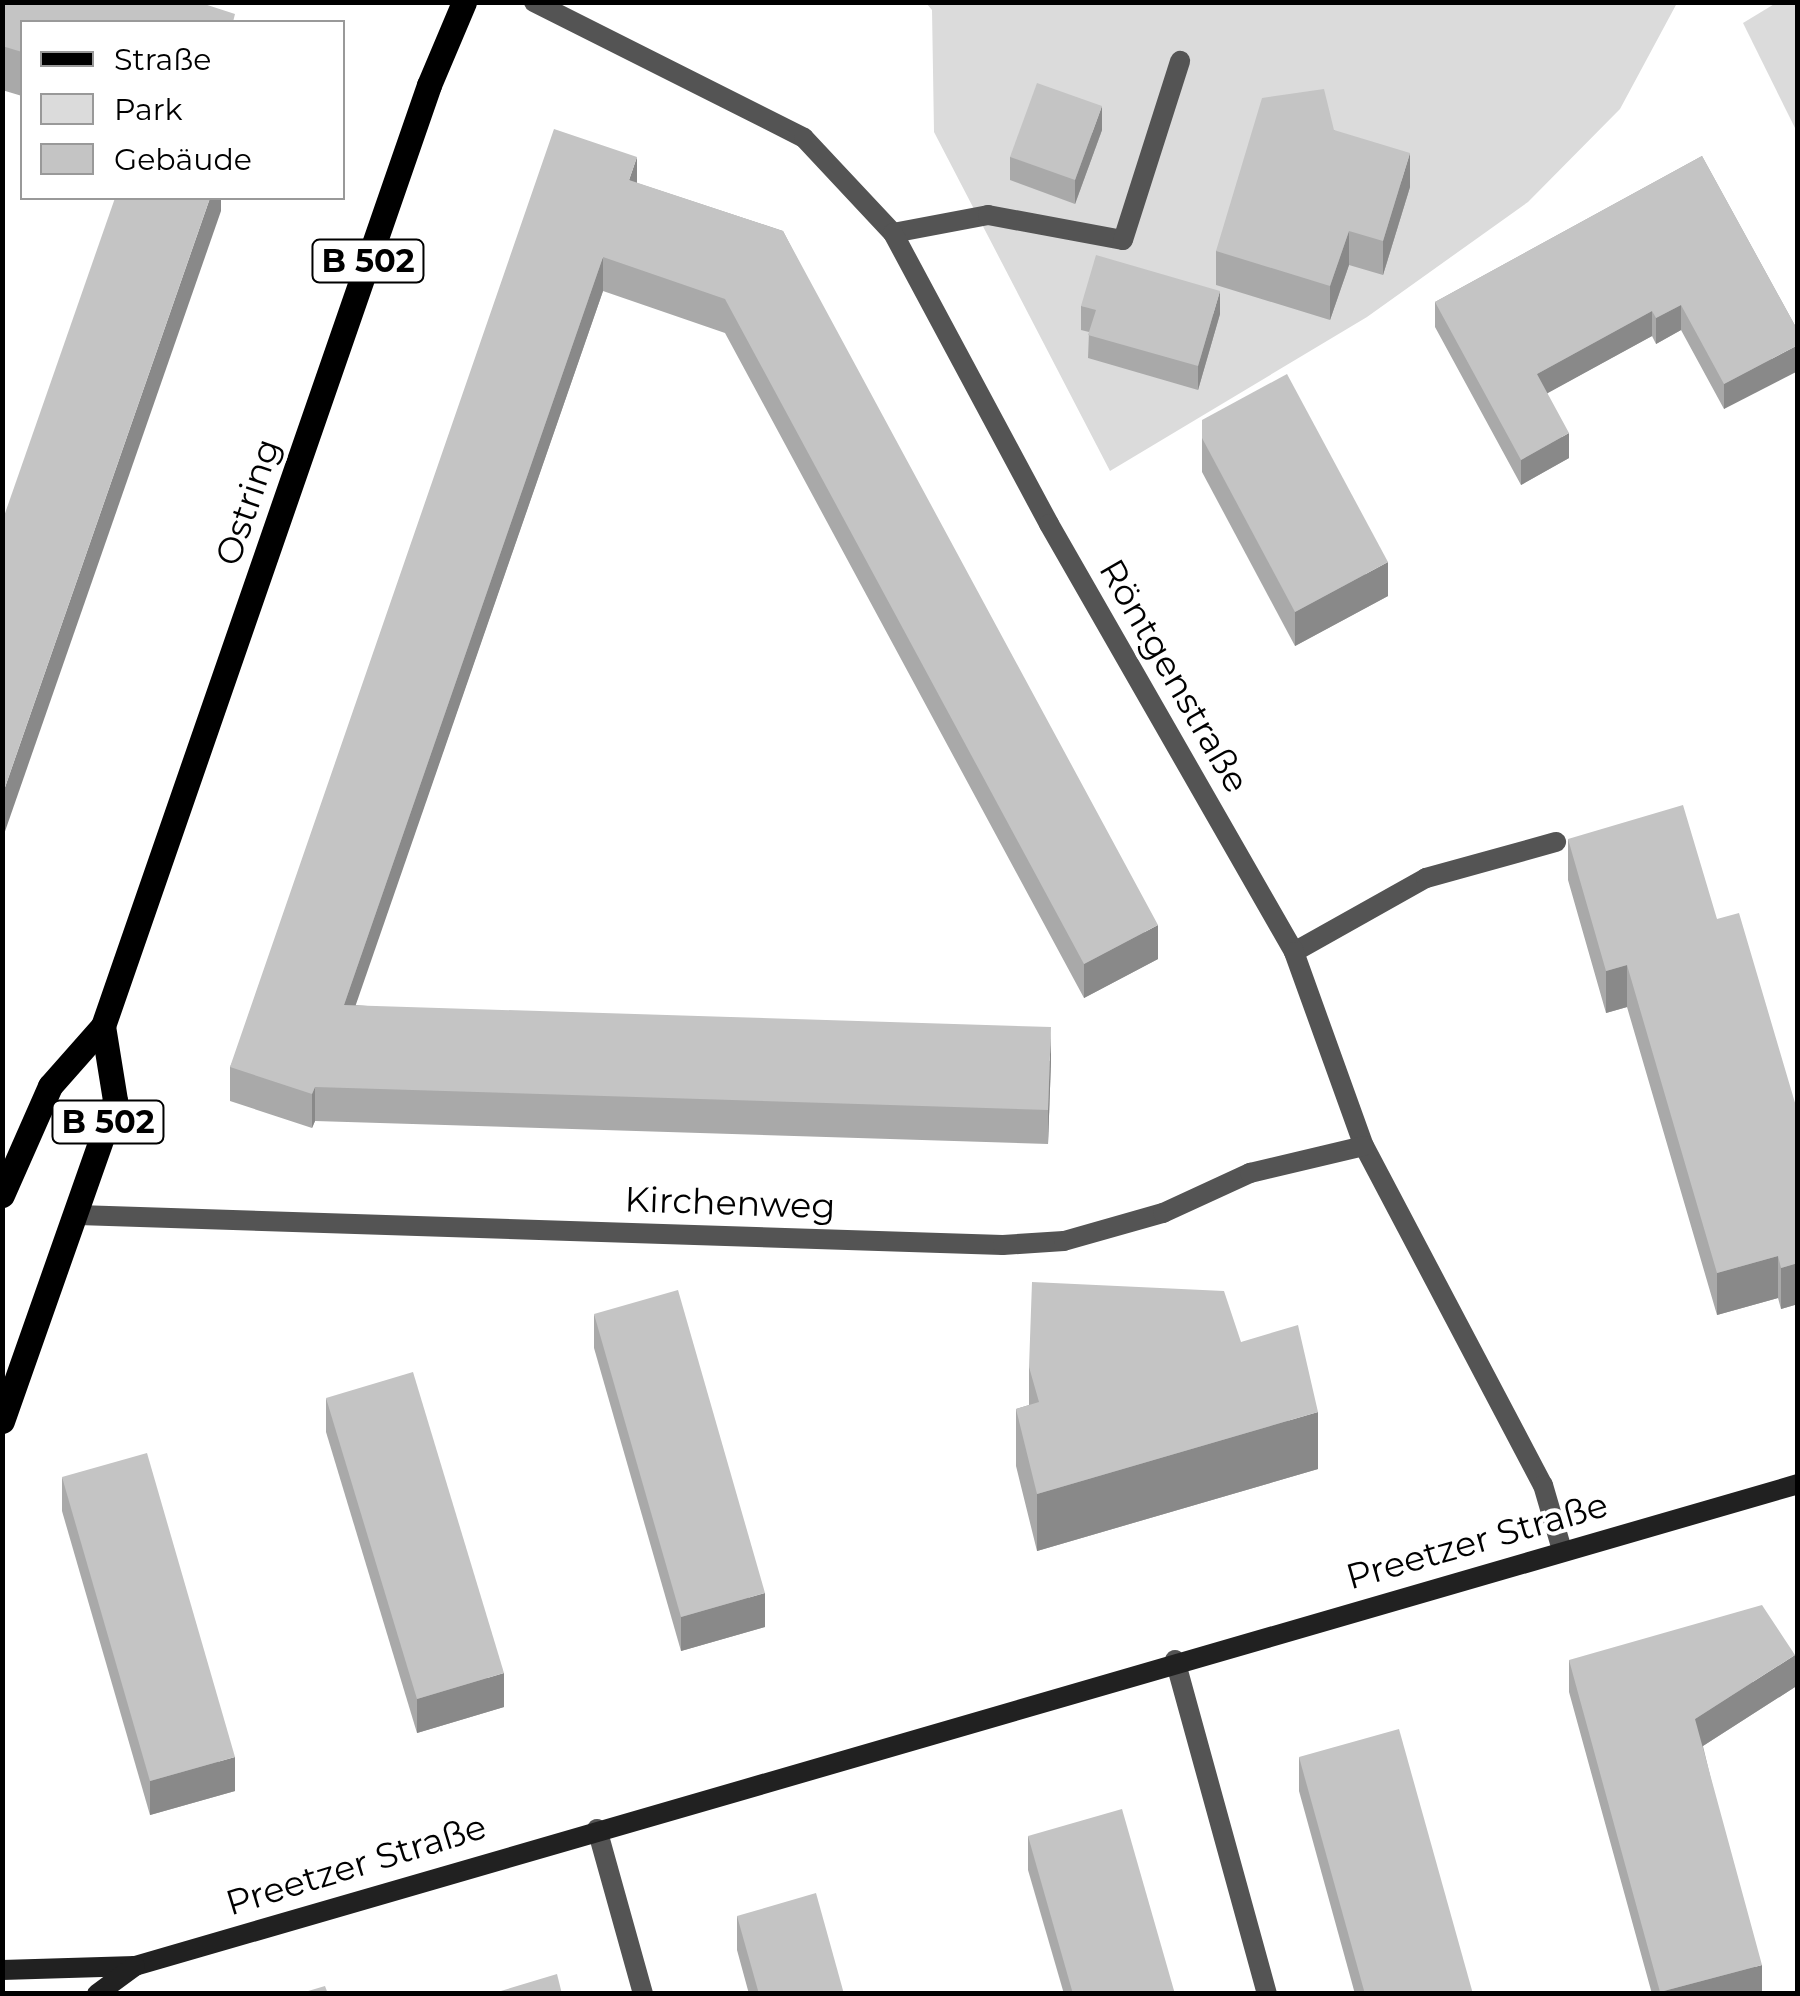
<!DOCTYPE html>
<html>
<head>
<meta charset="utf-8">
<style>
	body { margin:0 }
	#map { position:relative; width:1800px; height:1996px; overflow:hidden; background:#fff; font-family:Montserrat,sans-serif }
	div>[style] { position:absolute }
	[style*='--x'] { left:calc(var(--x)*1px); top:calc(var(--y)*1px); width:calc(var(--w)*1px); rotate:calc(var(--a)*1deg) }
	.green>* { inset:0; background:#dbdbdb }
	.lane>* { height:20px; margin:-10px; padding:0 10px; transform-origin:10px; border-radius:10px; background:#545454 }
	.street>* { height:20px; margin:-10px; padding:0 10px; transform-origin:10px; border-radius:10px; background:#545454 }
	.secondary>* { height:20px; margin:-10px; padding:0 10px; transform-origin:10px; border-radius:10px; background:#212121 }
	.primary>* { height:25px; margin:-12.5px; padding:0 12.5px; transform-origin:12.5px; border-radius:12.5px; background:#000 }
	.wall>* { inset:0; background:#a9a9a9 }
	.shaded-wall>* { inset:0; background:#898989 }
	.building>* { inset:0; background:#c4c4c4 }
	span { translate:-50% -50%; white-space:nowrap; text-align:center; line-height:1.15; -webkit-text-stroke:8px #fff; paint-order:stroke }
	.shield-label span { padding:2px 8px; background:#fff; border:2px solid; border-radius:8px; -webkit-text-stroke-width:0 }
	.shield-label { font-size:32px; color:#000; font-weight:700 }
	.street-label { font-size:35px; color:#000 }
	.frame { position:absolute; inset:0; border:5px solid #000; pointer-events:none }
	.legend { position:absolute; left:20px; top:20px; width:325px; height:180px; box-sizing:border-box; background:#fff; border:2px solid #999; margin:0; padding:12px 18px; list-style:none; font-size:30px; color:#000 }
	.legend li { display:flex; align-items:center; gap:20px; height:50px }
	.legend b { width:50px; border:2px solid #999 }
</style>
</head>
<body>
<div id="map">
	<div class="green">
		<div style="clip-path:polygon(926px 3px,1677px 3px,1620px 109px,1528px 202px,1367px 317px,1110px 471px,934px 132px,932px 10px)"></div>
		<div style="clip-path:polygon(1776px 3px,1797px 3px,1797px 132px,1743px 23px)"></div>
	</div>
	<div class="lane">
		<div style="--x:893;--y:233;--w:97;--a:-10.7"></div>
		<div style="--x:988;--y:215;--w:137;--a:10.5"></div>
		<div style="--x:1123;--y:240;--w:188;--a:-72.3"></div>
		<div style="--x:1294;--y:952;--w:151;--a:-29.3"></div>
		<div style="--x:1426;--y:878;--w:135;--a:-15.5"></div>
	</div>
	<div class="street">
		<div style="--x:534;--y:2;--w:302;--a:26.7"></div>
		<div style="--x:804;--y:138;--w:130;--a:46.9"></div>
		<div style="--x:893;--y:233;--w:330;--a:61.8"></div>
		<div style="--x:1049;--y:524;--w:493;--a:60.2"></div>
		<div style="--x:1294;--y:952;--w:206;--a:70.2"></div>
		<div style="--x:1364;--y:1146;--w:383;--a:62.2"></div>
		<div style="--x:1543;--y:1485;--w:68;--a:73.7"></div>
		<div style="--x:78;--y:1215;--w:925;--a:1.86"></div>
		<div style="--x:1003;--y:1245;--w:61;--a:-3.8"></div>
		<div style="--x:1064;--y:1241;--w:103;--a:-15.8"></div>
		<div style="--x:1163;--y:1213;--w:96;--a:-24.7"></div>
		<div style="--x:1250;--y:1173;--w:117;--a:-13.3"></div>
		<div style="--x:1175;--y:1660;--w:346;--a:74.6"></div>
		<div style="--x:597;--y:1829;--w:171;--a:74.4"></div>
	</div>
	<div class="secondary">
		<div style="--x:2;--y:1970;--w:133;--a:-1.7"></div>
		<div style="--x:135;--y:1966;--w:1731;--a:-16.16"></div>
		<div style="--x:97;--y:1994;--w:47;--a:-36.4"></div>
	</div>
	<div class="primary">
		<div style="--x:2;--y:1195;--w:119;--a:-66.2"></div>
		<div style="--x:50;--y:1086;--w:80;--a:-48.5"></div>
		<div style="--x:103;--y:1026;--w:996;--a:-70.89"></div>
		<div style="--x:429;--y:85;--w:90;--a:-67.1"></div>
		<div style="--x:2;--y:1421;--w:340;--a:-70.6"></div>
		<div style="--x:115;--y:1100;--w:75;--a:-99.2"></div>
	</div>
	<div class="wall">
		<div style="clip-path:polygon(2px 2px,235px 22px,22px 22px,22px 96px,2px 90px)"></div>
		<div style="clip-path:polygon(1102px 130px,1075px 204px,1010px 180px,1010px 157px)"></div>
		<div style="clip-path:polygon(1334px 130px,1410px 187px,1383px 275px,1349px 265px,1330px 320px,1216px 285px,1216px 251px)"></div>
		<div style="clip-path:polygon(1702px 156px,1798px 331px,1724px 409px,1681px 330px,1656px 344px,1652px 336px,1547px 393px,1569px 458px,1521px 485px,1435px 327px,1435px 302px)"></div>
		<div style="clip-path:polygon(637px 183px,783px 231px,1158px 959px,1084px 998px,725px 333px,603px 291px,355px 1005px,1051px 1061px,1048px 1144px,315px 1121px,312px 1128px,230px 1101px,230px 1067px)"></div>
		<div style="clip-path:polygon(1081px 306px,1220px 314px,1198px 390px,1088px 358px,1089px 332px,1081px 330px)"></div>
		<div style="clip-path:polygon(1202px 420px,1388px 596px,1295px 646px,1202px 472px)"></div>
		<div style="clip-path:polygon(1568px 839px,1717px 919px,1798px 1113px,1798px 1304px,1781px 1309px,1778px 1298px,1717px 1315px,1627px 1007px,1606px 1013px,1568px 880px)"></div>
		<div style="clip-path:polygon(594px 1314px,765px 1627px,681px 1651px,594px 1348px)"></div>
		<div style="clip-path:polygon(1241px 1342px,1318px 1469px,1037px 1551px,1016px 1466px,1016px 1409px,1029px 1405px,1029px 1367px)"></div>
		<div style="clip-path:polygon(326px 1398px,504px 1707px,417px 1733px,326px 1432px)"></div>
		<div style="clip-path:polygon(62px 1477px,235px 1791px,150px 1815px,62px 1511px)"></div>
		<div style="clip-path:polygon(1569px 1660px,1795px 1687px,1703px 1746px,1762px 1994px,1652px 1994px,1569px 1692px)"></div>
		<div style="clip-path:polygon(1299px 1757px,1473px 1994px,1355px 1994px,1299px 1791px)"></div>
		<div style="clip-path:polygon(1028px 1836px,1175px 1994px,1064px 1994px,1028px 1870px)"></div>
		<div style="clip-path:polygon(737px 1916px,844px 1994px,749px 1994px,737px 1950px)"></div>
	</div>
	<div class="shaded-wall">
		<div style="clip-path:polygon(1102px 106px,1102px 130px,1075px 204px,1075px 180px)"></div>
		<div style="clip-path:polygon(1410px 153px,1410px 187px,1383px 275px,1383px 241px)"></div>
		<div style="clip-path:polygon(637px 157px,637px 191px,629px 180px)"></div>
		<div style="clip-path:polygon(210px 198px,221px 198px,221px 211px,2px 840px,2px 796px)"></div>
		<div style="clip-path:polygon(1349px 231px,1349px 265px,1330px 320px,1330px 286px)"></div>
		<div style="clip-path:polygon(603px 257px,603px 291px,344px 1039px,344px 1005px)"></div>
		<div style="clip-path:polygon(1220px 291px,1220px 314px,1198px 390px,1198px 366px)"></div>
		<div style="clip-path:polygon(1681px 305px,1681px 330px,1656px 344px,1656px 318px)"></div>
		<div style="clip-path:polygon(1652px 311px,1652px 336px,1537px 399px,1537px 374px)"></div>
		<div style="clip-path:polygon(1798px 345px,1798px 371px,1724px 409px,1724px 384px)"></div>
		<div style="clip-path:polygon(1569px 433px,1569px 458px,1521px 485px,1521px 460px)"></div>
		<div style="clip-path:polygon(1388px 562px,1388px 596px,1295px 646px,1295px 612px)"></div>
		<div style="clip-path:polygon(1158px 925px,1158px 959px,1084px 998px,1084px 964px)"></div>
		<div style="clip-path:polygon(1627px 965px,1627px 1007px,1606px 1013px,1606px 971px)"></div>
		<div style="clip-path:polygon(1051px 1027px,1051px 1061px,1048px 1144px,1048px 1110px)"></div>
		<div style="clip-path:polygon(315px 1087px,315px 1121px,312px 1128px,312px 1094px)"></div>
		<div style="clip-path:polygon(1778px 1256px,1778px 1298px,1717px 1315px,1717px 1273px)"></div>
		<div style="clip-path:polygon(1798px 1263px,1798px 1304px,1781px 1309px,1781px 1268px)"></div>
		<div style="clip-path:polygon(1318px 1412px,1318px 1469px,1037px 1551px,1037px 1494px)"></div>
		<div style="clip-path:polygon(765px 1593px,765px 1627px,681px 1651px,681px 1617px)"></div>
		<div style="clip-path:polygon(1795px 1655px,1795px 1687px,1695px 1751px,1695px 1719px)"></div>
		<div style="clip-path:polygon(504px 1673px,504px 1707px,417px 1733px,417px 1699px)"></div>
		<div style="clip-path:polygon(235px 1757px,235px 1791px,150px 1815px,150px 1781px)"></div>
		<div style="clip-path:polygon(1762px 1965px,1762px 1994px,1660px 1994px,1660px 1992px)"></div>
	</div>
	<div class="building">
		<div style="clip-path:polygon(2px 2px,198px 2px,235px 14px,233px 22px,22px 22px,22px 52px,2px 46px)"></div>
		<div style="clip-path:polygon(1037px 83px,1102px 106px,1075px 180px,1010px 157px)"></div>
		<div style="clip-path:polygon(1324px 89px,1334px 130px,1410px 153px,1383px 241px,1349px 231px,1330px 286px,1216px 251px,1262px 98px)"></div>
		<div style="clip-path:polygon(554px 129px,637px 157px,629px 180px,783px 231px,1158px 925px,1084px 964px,725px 299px,603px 257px,344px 1005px,1051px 1027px,1048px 1110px,315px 1087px,312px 1094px,230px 1067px)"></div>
		<div style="clip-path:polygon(1702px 156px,1798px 331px,1798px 345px,1724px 384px,1681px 305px,1656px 318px,1652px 311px,1537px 374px,1569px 433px,1521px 460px,1435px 302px)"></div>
		<div style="clip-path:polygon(115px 198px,210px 198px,2px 796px,2px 522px)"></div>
		<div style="clip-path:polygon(1096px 255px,1220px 291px,1198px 366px,1088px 335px,1096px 310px,1081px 306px)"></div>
		<div style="clip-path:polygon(1287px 374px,1388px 562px,1295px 612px,1202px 438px,1202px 420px)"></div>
		<div style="clip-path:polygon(1683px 805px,1717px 919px,1739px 913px,1798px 1113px,1798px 1263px,1781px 1268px,1778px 1256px,1717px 1273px,1627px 965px,1606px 971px,1568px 839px)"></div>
		<div style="clip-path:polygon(1032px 1282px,1224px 1291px,1241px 1342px,1298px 1325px,1318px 1412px,1037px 1494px,1016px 1409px,1039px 1402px,1029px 1367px)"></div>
		<div style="clip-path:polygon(678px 1290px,765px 1593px,681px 1617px,594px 1314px)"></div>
		<div style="clip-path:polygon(413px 1372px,504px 1673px,417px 1699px,326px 1398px)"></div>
		<div style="clip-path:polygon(147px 1453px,235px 1757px,150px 1781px,62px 1477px)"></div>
		<div style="clip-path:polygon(1762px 1605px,1795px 1655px,1695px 1719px,1762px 1965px,1660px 1992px,1569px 1660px)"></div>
		<div style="clip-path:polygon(1399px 1729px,1473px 1994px,1365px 1994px,1299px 1757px)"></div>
		<div style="clip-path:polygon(1122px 1809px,1175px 1994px,1073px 1994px,1028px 1836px)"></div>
		<div style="clip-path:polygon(816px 1893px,844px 1994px,759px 1994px,737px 1916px)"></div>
		<div style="clip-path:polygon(557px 1974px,562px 1994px,491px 1994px)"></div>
		<div style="clip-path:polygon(325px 1986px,328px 1994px,298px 1994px)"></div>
	</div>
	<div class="shield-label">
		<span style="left:368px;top:261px">B 502</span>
		<span style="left:108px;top:1122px">B 502</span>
	</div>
	<div class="street-label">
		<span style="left:248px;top:502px;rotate:-71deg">Ostring</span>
		<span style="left:1174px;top:676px;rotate:60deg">Röntgenstraße</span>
		<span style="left:730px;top:1203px;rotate:2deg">Kirchenweg</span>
		<span style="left:1477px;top:1541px;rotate:-16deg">Preetzer Straße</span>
		<span style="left:356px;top:1865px;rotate:-17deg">Preetzer Straße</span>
	</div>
	<div class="frame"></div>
	<ul class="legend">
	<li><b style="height:12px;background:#000"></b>Straße</li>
	<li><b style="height:28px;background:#dbdbdb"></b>Park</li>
	<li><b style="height:28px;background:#c4c4c4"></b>Gebäude</li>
	</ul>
</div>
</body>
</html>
